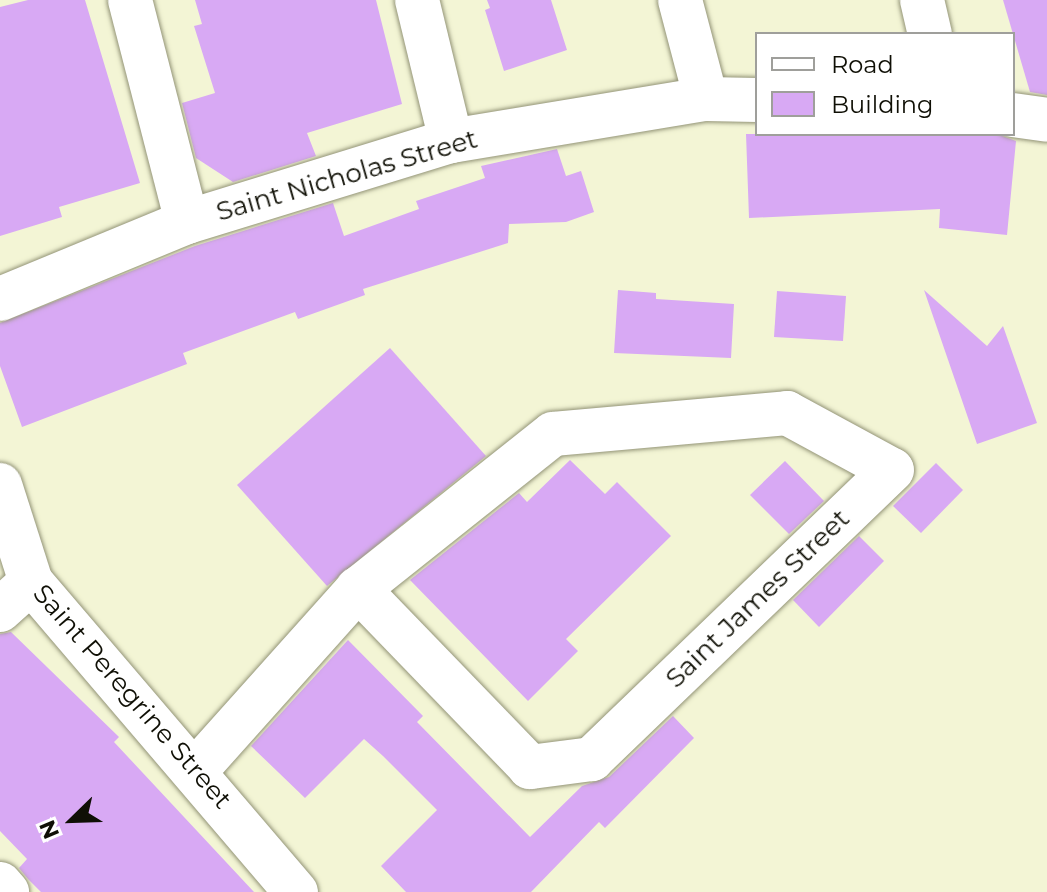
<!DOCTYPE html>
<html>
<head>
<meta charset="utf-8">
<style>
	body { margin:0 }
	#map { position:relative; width:1047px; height:892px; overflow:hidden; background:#f3f5d5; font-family:Montserrat,sans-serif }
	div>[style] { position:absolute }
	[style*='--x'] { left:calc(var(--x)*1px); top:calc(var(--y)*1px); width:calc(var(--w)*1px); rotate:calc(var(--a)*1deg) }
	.building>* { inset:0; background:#d8a9f4 }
	.roads { filter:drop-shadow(0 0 2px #939477) drop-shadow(0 0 2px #939477) }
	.minor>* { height:44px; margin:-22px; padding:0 22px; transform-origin:22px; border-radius:22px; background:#fff }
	span { translate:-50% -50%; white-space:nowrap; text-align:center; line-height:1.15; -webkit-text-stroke:8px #fff; paint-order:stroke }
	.street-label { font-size:26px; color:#0f0f05 }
	.legend { position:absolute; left:755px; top:32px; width:260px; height:104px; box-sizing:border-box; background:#fff; border:2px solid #9f9f9b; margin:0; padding:10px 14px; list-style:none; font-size:24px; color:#0f0f05 }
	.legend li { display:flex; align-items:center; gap:16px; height:40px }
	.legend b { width:40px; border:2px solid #9f9f9b }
	.north { position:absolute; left:32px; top:780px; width:80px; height:80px; -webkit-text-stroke:6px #fff; paint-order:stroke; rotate:247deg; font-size:22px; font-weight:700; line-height:32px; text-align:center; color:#0f0f05 }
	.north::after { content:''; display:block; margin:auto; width:28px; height:36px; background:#0f0f05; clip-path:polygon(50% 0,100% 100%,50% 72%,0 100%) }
</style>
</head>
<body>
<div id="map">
	<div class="building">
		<div style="clip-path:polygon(28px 0,85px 0,140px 183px,59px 207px,62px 217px,0 236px,0 7px)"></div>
		<div style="clip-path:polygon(195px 0,376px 0,402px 104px,307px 133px,316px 156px,233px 182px,196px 158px,182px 103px,215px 93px,194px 26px,202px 24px)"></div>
		<div style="clip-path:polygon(487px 0,551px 0,567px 50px,504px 71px,485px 10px,490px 8px)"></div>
		<div style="clip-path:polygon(1003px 0,1047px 0,1047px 95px,1030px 92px)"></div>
		<div style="clip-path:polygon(746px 134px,997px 134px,1016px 141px,1007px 235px,939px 228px,940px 209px,749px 218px)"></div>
		<div style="clip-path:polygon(557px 149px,566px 176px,581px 171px,594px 212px,566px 222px,509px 224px,508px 243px,363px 289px,365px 295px,298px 319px,295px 312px,183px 353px,187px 364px,22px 427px,0 366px,0 323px,195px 246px,333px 203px,344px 236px,419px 209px,416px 201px,485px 178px,481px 166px)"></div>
		<div style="clip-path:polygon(618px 290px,656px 293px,656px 299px,734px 304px,731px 358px,614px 353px)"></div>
		<div style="clip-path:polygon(924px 290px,987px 346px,1003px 326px,1037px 423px,977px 444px)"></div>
		<div style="clip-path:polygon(777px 291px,846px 296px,843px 341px,774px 337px)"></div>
		<div style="clip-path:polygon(390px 348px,486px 456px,327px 586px,237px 485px)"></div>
		<div style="clip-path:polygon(570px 460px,605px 494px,617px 482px,671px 536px,566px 639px,578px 651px,528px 701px,410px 580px,519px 493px,527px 502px)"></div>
		<div style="clip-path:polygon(785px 461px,824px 501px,789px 534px,750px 495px)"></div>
		<div style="clip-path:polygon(936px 463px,963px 490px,921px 533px,893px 506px)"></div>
		<div style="clip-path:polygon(859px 536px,884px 561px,819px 627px,793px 600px)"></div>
		<div style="clip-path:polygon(11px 632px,119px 737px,114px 742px,254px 892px,41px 892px,28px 879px,19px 868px,27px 859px,0 831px,0 634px)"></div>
		<div style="clip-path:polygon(348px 640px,423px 716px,417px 722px,530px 837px,582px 786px,609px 777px,673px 716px,694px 738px,605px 828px,599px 822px,531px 892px,406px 892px,381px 866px,437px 810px,383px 756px,364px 739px,305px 798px,251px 746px)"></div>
	</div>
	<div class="roads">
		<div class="minor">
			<div style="--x:130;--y:0;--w:229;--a:75.6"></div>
			<div style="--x:417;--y:0;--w:145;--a:76.4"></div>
			<div style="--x:680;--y:0;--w:102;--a:75.3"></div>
			<div style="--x:922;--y:0;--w:35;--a:77"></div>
			<div style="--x:1013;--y:115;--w:34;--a:8"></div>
			<div style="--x:0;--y:299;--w:202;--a:-22.4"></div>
			<div style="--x:187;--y:222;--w:276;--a:-17.1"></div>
			<div style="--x:451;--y:141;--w:258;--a:-9.4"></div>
			<div style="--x:706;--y:99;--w:51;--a:1.1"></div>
			<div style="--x:0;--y:485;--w:102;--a:72.3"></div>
			<div style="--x:31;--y:582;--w:408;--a:49.5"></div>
			<div style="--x:0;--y:610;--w:42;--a:-42.1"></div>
			<div style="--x:196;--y:770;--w:243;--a:-48.2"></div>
			<div style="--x:358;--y:589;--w:249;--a:-38.5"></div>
			<div style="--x:553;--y:434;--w:235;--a:-5.1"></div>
			<div style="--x:787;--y:413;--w:119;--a:28.5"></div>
			<div style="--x:892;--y:470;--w:417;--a:136.1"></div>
			<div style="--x:592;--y:759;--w:63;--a:172.6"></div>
			<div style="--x:530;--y:767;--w:248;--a:-134"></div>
			<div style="--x:0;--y:884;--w:11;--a:49"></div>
		</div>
	</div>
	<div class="street-label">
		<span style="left:347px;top:176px;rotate:-16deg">Saint Nicholas Street</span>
		<span style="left:758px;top:599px;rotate:-44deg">Saint James Street</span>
		<span style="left:132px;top:697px;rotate:49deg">Saint Peregrine Street</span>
	</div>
	<ul class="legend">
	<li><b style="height:10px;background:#fff"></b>Road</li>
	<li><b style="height:22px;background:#d8a9f4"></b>Building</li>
	</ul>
	<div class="north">N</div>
</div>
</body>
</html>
